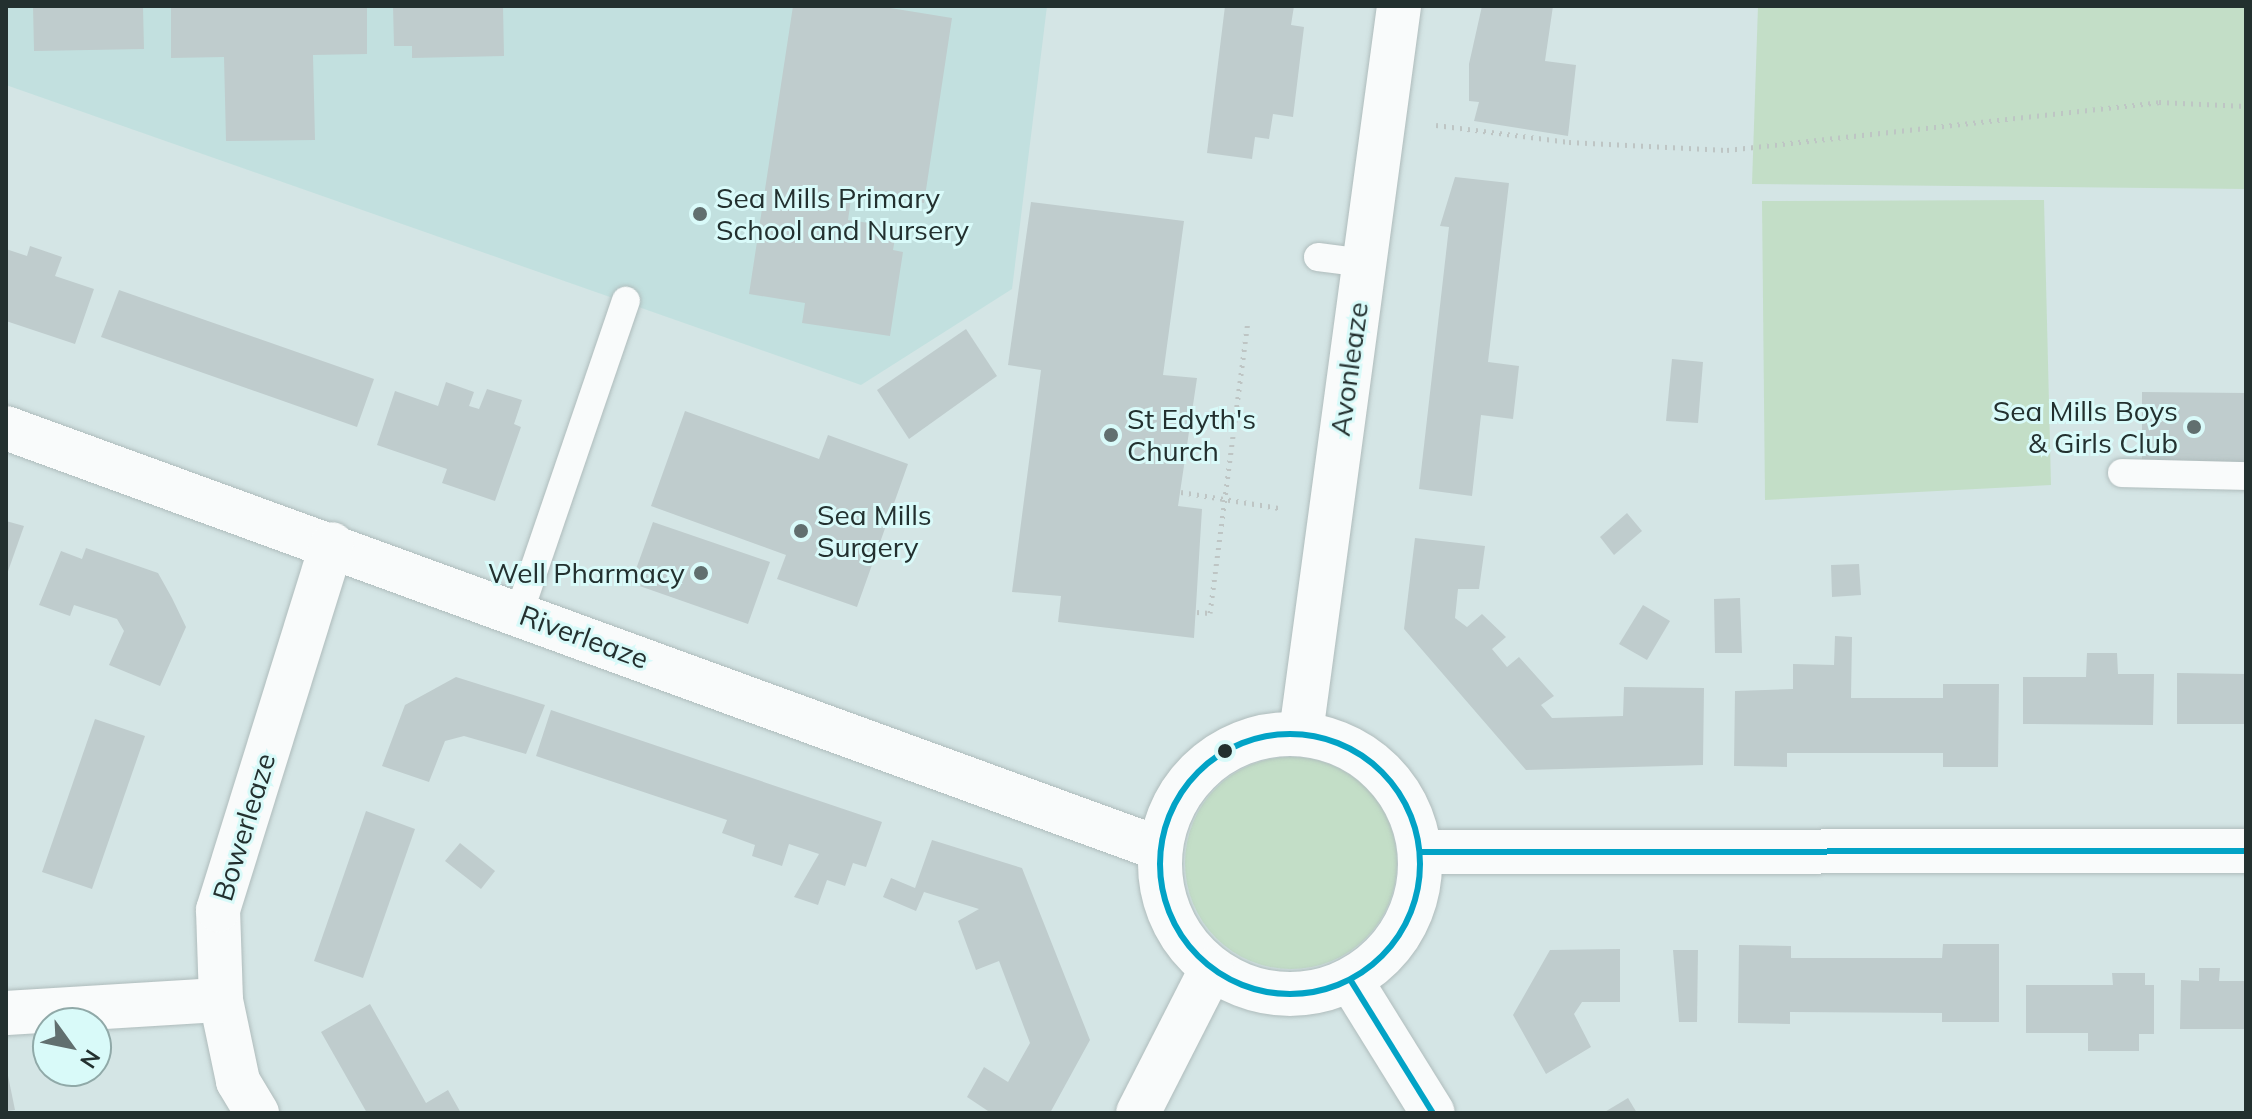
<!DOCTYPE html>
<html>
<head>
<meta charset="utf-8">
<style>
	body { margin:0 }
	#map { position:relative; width:2252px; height:1119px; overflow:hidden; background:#d4e5e5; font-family:Mulish,sans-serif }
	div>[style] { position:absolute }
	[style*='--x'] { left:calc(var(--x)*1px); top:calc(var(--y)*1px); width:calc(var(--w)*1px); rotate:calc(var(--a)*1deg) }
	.built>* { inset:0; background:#c2e0df }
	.green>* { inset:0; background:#c3dec7 }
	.round { border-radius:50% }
	.building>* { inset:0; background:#bfcccd }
	.path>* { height:5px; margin-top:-2.5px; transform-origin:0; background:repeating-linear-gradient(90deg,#bec5c4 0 2px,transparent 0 8px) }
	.roads { filter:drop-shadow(0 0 2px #afbcbc) drop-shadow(0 0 2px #afbcbc) }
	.service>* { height:28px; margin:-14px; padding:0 14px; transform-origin:14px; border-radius:14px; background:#f9fbfb }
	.minor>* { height:44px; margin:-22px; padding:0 22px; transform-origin:22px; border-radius:22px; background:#f9fbfb }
	.minor>.ring { margin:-22px; padding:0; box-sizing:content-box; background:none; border:44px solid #f9fbfb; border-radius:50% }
	.bus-1>* { height:6px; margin:-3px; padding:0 3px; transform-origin:3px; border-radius:3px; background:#02a3c6 }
	.bus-1>.ring { margin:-3px; padding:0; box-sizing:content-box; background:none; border:6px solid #02a3c6; border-radius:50% }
	.dots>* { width:22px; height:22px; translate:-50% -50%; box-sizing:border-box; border:4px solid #d9faf9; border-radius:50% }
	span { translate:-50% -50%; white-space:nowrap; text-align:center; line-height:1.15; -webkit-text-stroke:6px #d9faf9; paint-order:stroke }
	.poi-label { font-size:28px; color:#23302f }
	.left { translate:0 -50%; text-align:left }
	.right { translate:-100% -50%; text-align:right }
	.street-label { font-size:28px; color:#23302f }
	.frame { position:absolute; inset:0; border:8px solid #23302f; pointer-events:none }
	.north { position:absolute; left:32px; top:1007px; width:80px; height:80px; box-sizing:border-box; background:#d9faf9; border:2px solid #90a9a8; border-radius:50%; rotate:123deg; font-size:22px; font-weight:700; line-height:32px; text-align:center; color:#23302f }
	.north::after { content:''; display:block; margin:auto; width:28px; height:36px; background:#616f6f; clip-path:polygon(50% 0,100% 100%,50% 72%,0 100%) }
</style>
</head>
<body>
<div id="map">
	<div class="built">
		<div style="clip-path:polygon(6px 6px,1047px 6px,1012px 289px,861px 385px,6px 85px)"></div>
	</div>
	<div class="green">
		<div style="clip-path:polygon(1758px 6px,2246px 6px,2246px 189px,1752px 184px)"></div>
		<div style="clip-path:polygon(2044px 200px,2051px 485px,1765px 500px,1762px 201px)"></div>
		<div class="round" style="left:1185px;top:757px;width:212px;height:212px"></div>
	</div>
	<div class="building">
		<div style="clip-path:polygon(33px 6px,143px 6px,144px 49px,34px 51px)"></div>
		<div style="clip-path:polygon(171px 6px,367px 6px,367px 54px,313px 55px,315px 140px,226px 141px,224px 57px,171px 58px)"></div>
		<div style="clip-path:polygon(393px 6px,503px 6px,504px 56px,412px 58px,412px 46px,394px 46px)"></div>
		<div style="clip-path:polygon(793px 6px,878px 6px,952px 18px,924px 203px,852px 192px,848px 220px,897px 227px,893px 250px,903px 252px,890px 336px,802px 323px,805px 303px,749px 294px)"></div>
		<div style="clip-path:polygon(1225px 6px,1294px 6px,1291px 25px,1304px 27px,1293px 117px,1273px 114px,1269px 139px,1255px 137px,1252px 159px,1207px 153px)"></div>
		<div style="clip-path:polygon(1482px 6px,1553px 6px,1545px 61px,1576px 65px,1568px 136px,1474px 121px,1479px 102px,1469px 101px,1469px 64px)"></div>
		<div style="clip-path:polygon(1455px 177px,1509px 183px,1488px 362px,1519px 366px,1513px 419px,1481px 415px,1472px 496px,1419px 489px,1449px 227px,1440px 226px)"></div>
		<div style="clip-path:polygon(1031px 202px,1184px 221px,1163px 375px,1197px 378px,1178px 506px,1202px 509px,1194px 638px,1058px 622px,1061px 596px,1012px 592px,1041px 370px,1008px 365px)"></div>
		<div style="clip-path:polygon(30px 246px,62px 257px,55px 276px,94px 289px,75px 344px,6px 321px,6px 249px,27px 256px)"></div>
		<div style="clip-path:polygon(119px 290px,374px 379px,357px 427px,101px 337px)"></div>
		<div style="clip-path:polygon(966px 329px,997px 376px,909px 439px,877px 390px)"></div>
		<div style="clip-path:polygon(1672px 359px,1703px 362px,1698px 423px,1666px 421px)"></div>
		<div style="clip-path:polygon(446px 382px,474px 392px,469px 406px,479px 409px,487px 389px,522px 400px,514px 424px,521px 427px,495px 501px,442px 483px,447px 469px,377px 445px,395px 391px,438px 406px)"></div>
		<div style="clip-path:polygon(2142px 392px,2246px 393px,2246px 462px,2142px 462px)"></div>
		<div style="clip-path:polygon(685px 411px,819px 459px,828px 435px,908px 464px,857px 607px,777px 579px,786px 555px,651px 506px)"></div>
		<div style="clip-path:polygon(1627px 513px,1642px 531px,1614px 555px,1600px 537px)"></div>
		<div style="clip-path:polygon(6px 521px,24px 526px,6px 577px)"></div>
		<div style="clip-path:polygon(653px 522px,770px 562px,748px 624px,631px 583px)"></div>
		<div style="clip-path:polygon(1415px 538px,1485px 546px,1479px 589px,1458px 589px,1455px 618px,1467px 627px,1482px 614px,1506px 637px,1492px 649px,1507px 667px,1519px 657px,1554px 696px,1541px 705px,1552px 718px,1623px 716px,1624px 687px,1704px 688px,1703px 765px,1526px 770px,1404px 629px)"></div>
		<div style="clip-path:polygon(86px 548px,158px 573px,172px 598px,186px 627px,160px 686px,109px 665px,124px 631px,117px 619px,74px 605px,70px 616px,39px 605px,61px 551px,82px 559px)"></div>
		<div style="clip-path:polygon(1859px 564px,1861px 595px,1832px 597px,1831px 565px)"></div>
		<div style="clip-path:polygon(1740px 598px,1742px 653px,1715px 653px,1714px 599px)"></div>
		<div style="clip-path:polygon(1643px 605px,1670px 621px,1647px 660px,1619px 644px)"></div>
		<div style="clip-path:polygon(1835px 636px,1852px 637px,1851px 698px,1943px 698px,1943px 684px,1999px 684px,1998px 767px,1943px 767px,1943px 753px,1787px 753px,1787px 767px,1734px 766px,1735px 691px,1793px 689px,1793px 664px,1834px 665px)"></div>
		<div style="clip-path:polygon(2087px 653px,2117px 653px,2118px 674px,2154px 674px,2153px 725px,2023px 724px,2023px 677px,2086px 677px)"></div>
		<div style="clip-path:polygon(2177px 673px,2246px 674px,2246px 724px,2177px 724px)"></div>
		<div style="clip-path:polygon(456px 677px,545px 705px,526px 754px,464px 736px,445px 741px,429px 782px,382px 766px,405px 705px)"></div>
		<div style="clip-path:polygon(551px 710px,882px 822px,866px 867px,853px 863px,845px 886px,827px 880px,818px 905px,794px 897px,819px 854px,789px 844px,782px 866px,752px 856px,755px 845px,722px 833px,727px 820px,536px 756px)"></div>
		<div style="clip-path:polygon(95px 719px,145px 736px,92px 889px,42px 872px)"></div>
		<div style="clip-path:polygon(366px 811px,415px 829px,363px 978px,314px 961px)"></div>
		<div style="clip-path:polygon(932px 840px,1022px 868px,1090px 1040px,1050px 1113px,991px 1113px,967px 1097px,984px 1067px,1008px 1082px,1030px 1043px,999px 961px,976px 970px,958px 921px,979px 909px,924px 892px,916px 911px,883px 897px,891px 878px,915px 888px)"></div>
		<div style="clip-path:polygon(460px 843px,495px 871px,481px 889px,445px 861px)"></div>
		<div style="clip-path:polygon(1943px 944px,1999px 944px,1999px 1022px,1942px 1022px,1942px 1013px,1790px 1012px,1790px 1024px,1738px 1023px,1739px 945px,1791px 946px,1791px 958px,1942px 958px)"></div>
		<div style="clip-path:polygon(1620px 949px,1620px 1002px,1582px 1002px,1574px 1014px,1591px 1047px,1546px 1074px,1513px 1015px,1550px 950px)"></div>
		<div style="clip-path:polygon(1673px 950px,1698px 950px,1697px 1022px,1679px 1022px)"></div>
		<div style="clip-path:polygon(2199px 968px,2220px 968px,2219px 981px,2246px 981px,2246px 1029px,2180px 1029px,2181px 980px,2199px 981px)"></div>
		<div style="clip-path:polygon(2112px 973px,2145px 973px,2145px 985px,2154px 985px,2154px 1034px,2139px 1034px,2139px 1051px,2088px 1051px,2088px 1033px,2026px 1033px,2026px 985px,2113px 985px)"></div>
		<div style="clip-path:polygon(370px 1004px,426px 1103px,448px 1090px,461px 1113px,367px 1113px,321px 1032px)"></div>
		<div style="clip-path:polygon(6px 1066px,15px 1110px,6px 1111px)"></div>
		<div style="clip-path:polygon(1628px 1098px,1637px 1113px,1603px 1113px)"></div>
	</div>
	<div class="path">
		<div style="--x:1436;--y:125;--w:134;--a:7.3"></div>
		<div style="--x:1569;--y:142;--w:158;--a:2.9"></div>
		<div style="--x:1727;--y:150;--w:435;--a:-6.3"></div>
		<div style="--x:2159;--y:102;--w:87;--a:2.6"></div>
		<div style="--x:1181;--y:492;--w:99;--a:9.3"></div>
		<div style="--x:1197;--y:612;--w:13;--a:4"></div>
		<div style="--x:1210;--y:613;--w:293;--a:-82.6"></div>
	</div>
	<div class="roads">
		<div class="service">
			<div style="--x:1318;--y:257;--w:46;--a:7.4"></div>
			<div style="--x:2122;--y:473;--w:124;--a:1.4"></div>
			<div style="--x:519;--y:613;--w:330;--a:-71.1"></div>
		</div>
		<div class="minor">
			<div style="--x:6;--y:428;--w:1228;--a:20.04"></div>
			<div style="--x:1301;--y:733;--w:734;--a:-82.32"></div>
			<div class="ring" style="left:1160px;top:734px;width:216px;height:216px"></div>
			<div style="--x:1421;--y:852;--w:825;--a:-0.07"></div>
			<div style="--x:1351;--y:981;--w:155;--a:58.2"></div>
			<div style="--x:6;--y:1013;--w:215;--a:-3.5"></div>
			<div style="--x:257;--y:1113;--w:37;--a:-121"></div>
			<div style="--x:238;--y:1081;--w:83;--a:-101.9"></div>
			<div style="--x:221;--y:1000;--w:90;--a:-91.9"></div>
			<div style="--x:218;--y:910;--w:383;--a:-72.7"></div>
			<div style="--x:1138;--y:1113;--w:161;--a:-63"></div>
		</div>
	</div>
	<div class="bus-1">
		<div class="ring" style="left:1160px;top:734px;width:254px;height:254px"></div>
		<div style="--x:1421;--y:852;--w:825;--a:-0.07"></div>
		<div style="--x:1351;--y:981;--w:155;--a:58.2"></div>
	</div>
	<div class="dots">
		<div style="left:700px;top:214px;background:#616f6f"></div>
		<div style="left:2194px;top:427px;background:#616f6f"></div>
		<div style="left:1111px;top:435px;background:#616f6f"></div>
		<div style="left:801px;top:531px;background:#616f6f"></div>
		<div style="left:701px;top:573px;background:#616f6f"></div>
		<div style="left:1225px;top:751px;background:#23302f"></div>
	</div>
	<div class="poi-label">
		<span class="left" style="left:716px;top:214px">Sea Mills Primary<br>School and Nursery</span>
		<span class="right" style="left:2178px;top:427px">Sea Mills Boys<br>&amp; Girls Club</span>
		<span class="left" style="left:1127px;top:435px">St Edyth's<br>Church</span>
		<span class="left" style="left:817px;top:531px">Sea Mills<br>Surgery</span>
		<span class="right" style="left:685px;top:573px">Well Pharmacy</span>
	</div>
	<div class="street-label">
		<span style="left:1349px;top:369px;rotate:-82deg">Avonleaze</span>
		<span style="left:584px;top:637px;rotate:20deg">Riverleaze</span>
		<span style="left:244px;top:827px;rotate:-73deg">Bowerleaze</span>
	</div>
	<div class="frame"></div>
	<div class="north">N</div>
</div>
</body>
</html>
